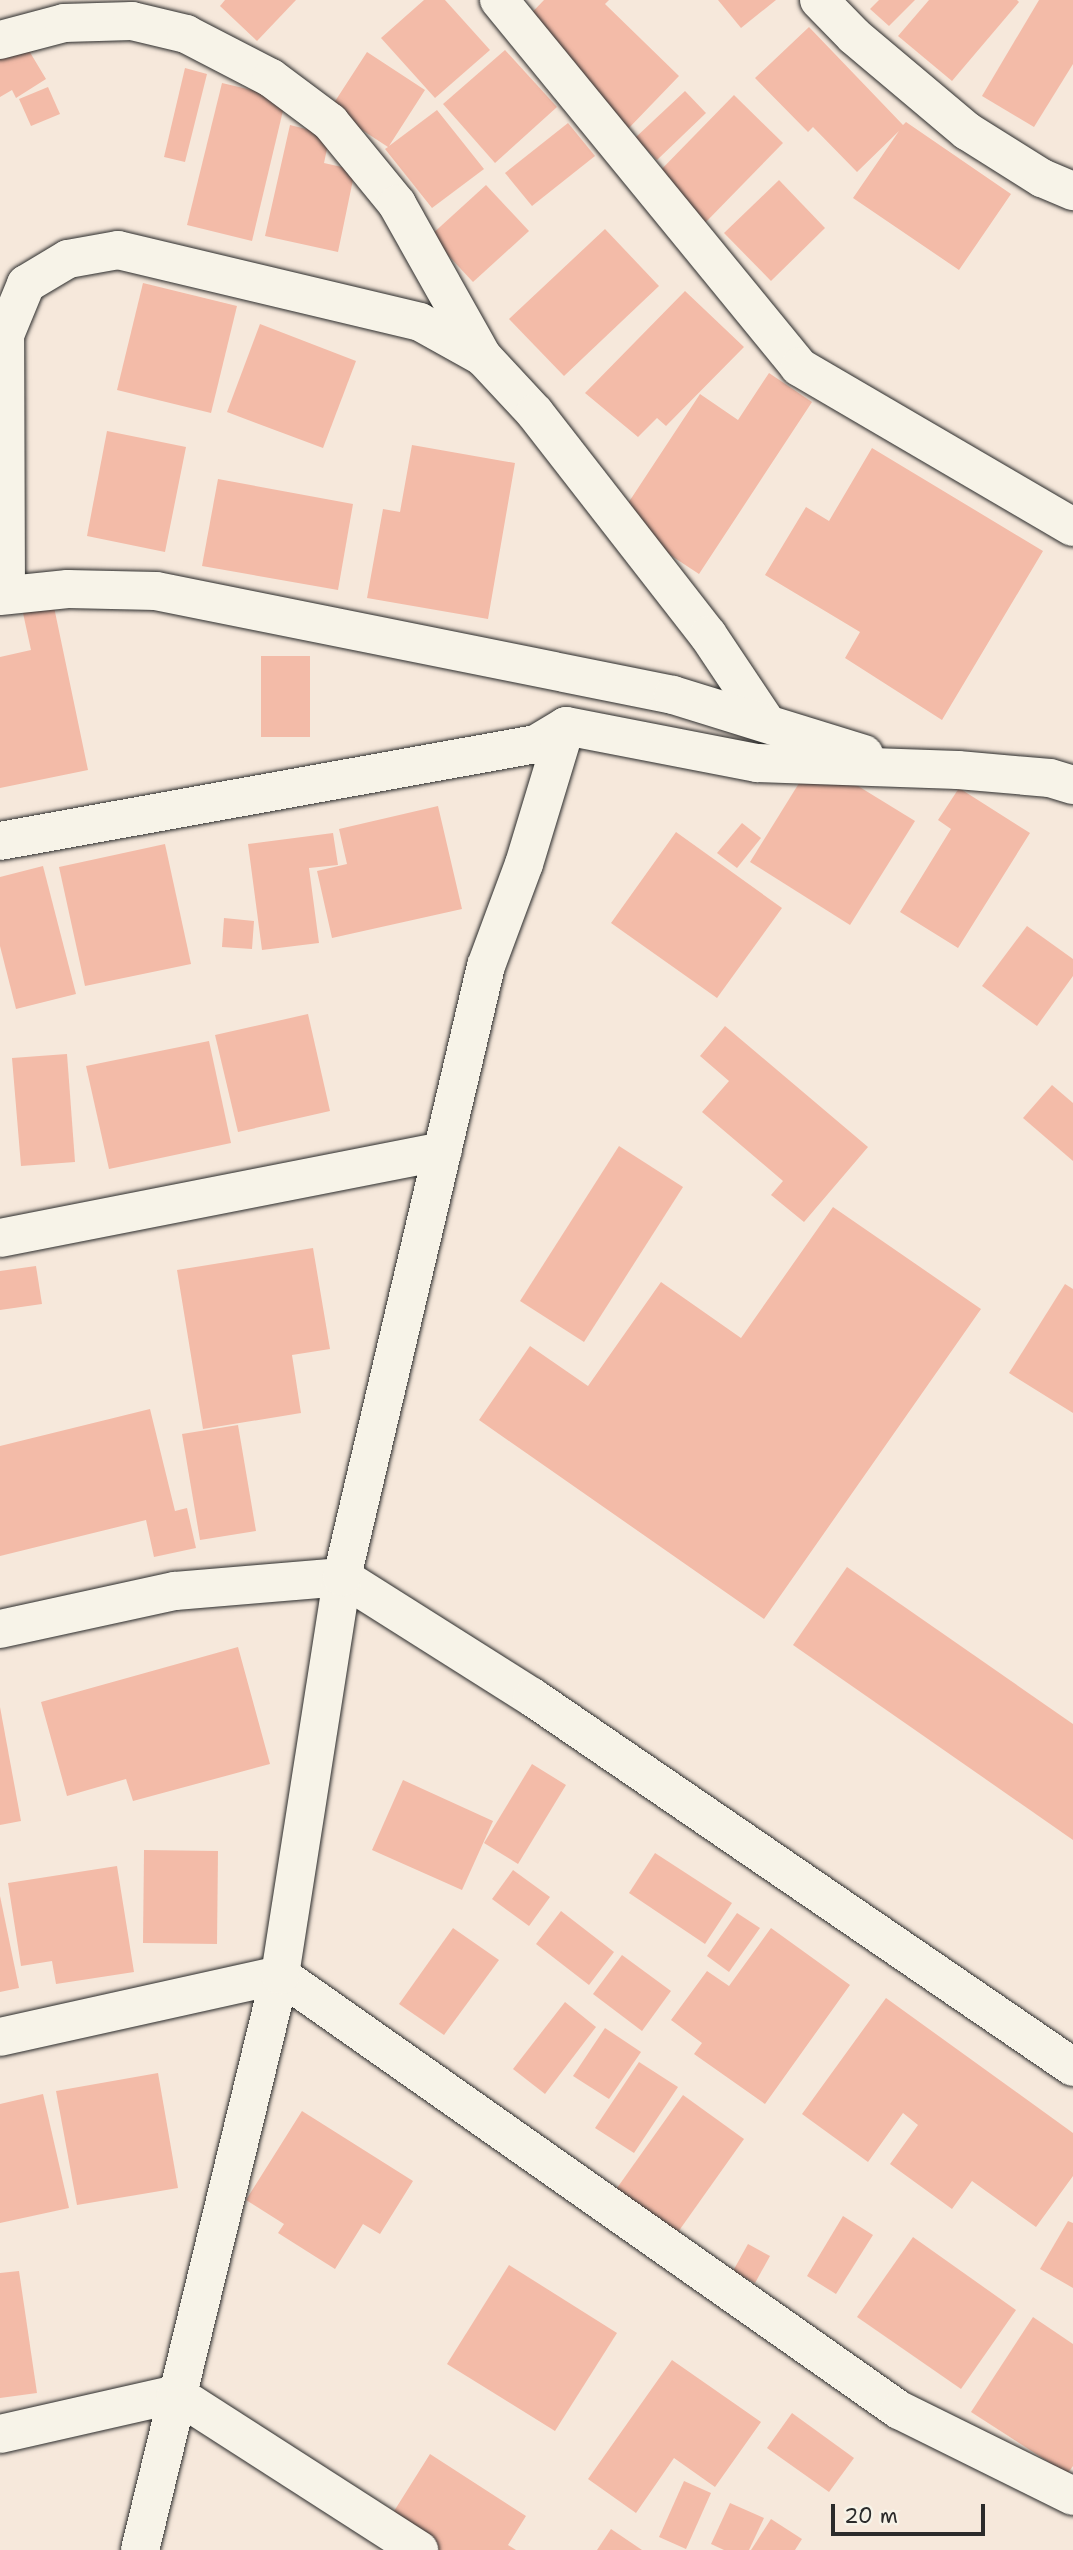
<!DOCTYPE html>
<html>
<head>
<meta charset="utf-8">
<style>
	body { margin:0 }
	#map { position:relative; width:1073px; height:2550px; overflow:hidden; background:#f6e8db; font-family:"Shantell Sans",sans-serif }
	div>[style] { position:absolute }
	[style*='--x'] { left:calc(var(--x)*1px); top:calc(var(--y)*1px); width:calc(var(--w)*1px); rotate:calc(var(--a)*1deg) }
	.building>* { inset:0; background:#f3bba8 }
	.roads { filter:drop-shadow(0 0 2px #2b2b2b) drop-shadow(0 0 2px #2b2b2b) }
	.minor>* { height:38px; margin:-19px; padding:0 19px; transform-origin:19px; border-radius:19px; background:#f7f3e8 }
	span { translate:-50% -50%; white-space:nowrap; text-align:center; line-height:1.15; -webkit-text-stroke:6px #f7f3e8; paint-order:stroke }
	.scale { position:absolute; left:831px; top:2504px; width:154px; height:32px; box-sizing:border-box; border:4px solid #2b2b2b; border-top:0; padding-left:9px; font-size:21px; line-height:24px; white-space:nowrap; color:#2b2b2b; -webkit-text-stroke:5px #f7f3e8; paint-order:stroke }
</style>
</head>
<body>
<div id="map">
	<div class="building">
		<div style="clip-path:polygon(225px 0,296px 0,257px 41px,220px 6px)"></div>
		<div style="clip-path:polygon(424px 0,445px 0,490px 50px,435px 98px,381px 38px)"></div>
		<div style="clip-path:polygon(544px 0,609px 0,605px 4px,679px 76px,627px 130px,520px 25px)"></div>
		<div style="clip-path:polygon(718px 0,776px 0,741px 28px)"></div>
		<div style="clip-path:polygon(879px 0,915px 0,889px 26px,870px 9px)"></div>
		<div style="clip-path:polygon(929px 0,1017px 0,1019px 2px,952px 81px,898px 36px)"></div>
		<div style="clip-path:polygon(1039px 0,1073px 0,1073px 64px,1034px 127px,982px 96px)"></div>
		<div style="clip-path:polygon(13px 24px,46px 79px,16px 98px,12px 90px,0 97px,0 32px)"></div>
		<div style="clip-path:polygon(809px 27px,903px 125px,906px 122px,1011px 194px,959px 270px,853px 198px,899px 131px,857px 172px,813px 127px,808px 132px,755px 78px)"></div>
		<div style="clip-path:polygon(505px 50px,557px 107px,495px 163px,443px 104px)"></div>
		<div style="clip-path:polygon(367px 52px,425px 90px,389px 146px,437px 110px,484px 169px,432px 208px,385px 149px,388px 147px,330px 109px)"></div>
		<div style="clip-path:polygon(185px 68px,207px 74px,185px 162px,164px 157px)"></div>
		<div style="clip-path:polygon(222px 83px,286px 98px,252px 241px,187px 225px)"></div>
		<div style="clip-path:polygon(48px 87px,60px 114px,31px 126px,19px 99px)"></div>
		<div style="clip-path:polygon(685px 91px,706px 113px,657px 160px,635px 138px)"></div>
		<div style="clip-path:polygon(734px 95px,783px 143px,703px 225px,653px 178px)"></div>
		<div style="clip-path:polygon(568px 123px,595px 156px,532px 206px,505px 173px)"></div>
		<div style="clip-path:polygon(290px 125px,330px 135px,324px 163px,355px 170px,338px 252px,265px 236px)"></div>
		<div style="clip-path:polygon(779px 180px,825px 228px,771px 281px,724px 233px)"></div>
		<div style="clip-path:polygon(486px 185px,529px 231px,473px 282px,430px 236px)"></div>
		<div style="clip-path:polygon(605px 229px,659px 286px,564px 376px,509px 319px)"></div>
		<div style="clip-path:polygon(143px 283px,237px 306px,211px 413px,117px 390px)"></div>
		<div style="clip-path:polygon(685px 291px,744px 347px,666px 426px,657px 418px,638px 437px,585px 393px)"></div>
		<div style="clip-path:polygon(260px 324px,356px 361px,323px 448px,227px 412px)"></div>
		<div style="clip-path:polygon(769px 373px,812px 402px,699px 574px,617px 520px,700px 394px,738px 420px)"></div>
		<div style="clip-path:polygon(107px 431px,186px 447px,165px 552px,87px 536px)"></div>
		<div style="clip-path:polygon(412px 445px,515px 463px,488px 619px,367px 598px,383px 509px,400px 512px)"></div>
		<div style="clip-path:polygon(872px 448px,1043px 551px,942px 720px,845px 658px,860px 632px,765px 575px,806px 507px,829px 521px)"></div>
		<div style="clip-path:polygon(218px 479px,353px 504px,338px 590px,202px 566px)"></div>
		<div style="clip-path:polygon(54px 607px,88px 770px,0 788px,0 657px,31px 650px,23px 613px)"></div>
		<div style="clip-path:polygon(261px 656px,310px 656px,310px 737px,261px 737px)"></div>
		<div style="clip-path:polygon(814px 759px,915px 821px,850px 925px,750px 862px)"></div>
		<div style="clip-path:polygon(959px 788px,1030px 833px,958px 948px,900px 912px,951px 829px,938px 820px)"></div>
		<div style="clip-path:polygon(438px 806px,462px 909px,332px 938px,317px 871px,347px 864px,339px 829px)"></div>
		<div style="clip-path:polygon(742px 823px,761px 838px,737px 868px,717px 853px)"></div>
		<div style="clip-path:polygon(676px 832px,782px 908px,717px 998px,611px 923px)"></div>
		<div style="clip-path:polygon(333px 833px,338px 865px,309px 868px,319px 943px,262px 950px,248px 844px)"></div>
		<div style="clip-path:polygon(165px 844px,191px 964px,85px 986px,59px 867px)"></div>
		<div style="clip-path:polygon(43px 866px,76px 994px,16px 1009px,0 946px,0 877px)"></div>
		<div style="clip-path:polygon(224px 918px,254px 921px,252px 949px,222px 947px)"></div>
		<div style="clip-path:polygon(1027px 926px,1073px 959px,1073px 976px,1037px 1026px,982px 986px)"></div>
		<div style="clip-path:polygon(308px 1014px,330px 1111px,238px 1132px,215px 1035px)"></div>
		<div style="clip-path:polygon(725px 1026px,868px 1147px,804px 1222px,771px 1195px,783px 1181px,702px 1112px,729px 1081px,700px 1056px)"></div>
		<div style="clip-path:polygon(209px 1041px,231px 1143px,109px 1169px,86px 1066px)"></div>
		<div style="clip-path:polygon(67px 1054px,75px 1162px,21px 1166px,12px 1058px)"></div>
		<div style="clip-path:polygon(1052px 1085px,1073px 1103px,1073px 1161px,1023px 1118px)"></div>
		<div style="clip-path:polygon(619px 1146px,683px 1187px,584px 1342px,520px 1301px)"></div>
		<div style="clip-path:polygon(833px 1207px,981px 1309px,764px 1619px,479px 1420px,530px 1346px,588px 1386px,661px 1282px,741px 1338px)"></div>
		<div style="clip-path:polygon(313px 1248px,330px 1349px,292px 1355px,301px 1413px,203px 1429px,177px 1270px)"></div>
		<div style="clip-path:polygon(36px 1266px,42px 1304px,0 1310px,0 1271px)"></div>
		<div style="clip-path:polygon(1065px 1284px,1073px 1289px,1073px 1413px,1009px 1373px)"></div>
		<div style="clip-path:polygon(150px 1409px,175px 1511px,187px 1508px,196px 1548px,154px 1557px,146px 1520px,0 1556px,0 1446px)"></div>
		<div style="clip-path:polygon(238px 1425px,256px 1531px,200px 1540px,182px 1434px)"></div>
		<div style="clip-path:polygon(847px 1567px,1073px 1724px,1073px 1840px,793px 1645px)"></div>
		<div style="clip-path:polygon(238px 1647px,270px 1764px,133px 1801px,126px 1779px,67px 1796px,41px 1702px)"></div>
		<div style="clip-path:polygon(0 1707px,21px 1821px,0 1825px)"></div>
		<div style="clip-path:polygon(532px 1764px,566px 1785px,518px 1864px,484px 1843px)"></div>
		<div style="clip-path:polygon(403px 1780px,493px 1821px,462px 1890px,372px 1850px)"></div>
		<div style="clip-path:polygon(144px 1850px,218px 1851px,217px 1944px,143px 1943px)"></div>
		<div style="clip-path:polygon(655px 1853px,732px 1903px,705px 1944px,629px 1893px)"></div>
		<div style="clip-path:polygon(117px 1866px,134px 1972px,56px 1984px,52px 1961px,21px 1966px,8px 1883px)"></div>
		<div style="clip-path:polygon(513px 1870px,550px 1897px,529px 1926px,492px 1899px)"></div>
		<div style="clip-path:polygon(0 1896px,19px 1988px,0 1992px)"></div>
		<div style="clip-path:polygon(561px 1911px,614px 1952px,589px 1985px,536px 1944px)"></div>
		<div style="clip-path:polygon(737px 1913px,760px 1928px,729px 1972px,707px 1956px)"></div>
		<div style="clip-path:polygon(453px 1928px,499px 1960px,444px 2035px,399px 2004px)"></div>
		<div style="clip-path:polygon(771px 1928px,850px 1985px,765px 2104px,694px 2054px,702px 2043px,671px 2020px,707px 1971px,729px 1986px)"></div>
		<div style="clip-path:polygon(622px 1955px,671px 1991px,642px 2031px,593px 1994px)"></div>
		<div style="clip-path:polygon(886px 1998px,1073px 2133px,1073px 2176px,1036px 2227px,972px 2181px,952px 2209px,890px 2164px,918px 2125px,903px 2113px,868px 2162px,802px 2114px)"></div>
		<div style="clip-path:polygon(565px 2002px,596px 2027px,545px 2094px,513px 2069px)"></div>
		<div style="clip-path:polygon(605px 2028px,641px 2052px,609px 2099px,573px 2076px)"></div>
		<div style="clip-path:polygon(639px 2062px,678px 2087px,634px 2153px,595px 2128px)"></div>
		<div style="clip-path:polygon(158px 2073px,178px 2188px,77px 2205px,56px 2091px)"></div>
		<div style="clip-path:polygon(43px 2094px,69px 2208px,0 2223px,0 2104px)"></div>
		<div style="clip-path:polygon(683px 2095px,744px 2139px,661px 2256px,600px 2212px)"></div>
		<div style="clip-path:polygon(302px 2111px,413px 2181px,380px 2234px,363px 2224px,335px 2269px,278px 2233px,284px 2224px,246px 2200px)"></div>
		<div style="clip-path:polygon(843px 2216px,873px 2235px,836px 2294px,807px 2276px)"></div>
		<div style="clip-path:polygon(1068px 2221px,1073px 2223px,1073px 2288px,1040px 2269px)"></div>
		<div style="clip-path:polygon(913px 2237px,1016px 2310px,961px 2389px,857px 2317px)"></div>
		<div style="clip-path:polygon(748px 2244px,770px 2256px,755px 2283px,733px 2271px)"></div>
		<div style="clip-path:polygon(509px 2265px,617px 2333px,555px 2431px,447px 2364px)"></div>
		<div style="clip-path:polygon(19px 2271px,37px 2393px,0 2398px,0 2273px)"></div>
		<div style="clip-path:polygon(1033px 2317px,1073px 2344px,1073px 2466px,1067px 2474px,971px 2412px)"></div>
		<div style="clip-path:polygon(672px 2360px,761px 2422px,715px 2487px,674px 2458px,636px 2513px,588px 2479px)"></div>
		<div style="clip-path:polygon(792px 2413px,854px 2458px,829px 2492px,767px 2448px)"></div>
		<div style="clip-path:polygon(430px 2454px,526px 2516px,508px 2545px,516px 2550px,385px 2550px,374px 2543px)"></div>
		<div style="clip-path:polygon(684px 2481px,711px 2493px,686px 2549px,659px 2537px)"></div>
		<div style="clip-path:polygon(730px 2503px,764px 2518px,749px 2550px,724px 2550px,711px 2544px)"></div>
		<div style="clip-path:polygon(771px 2519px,802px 2539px,795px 2550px,751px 2550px)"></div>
		<div style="clip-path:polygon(611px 2529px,642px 2550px,597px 2550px)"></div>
	</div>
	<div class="roads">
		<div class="minor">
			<div style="--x:499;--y:0;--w:474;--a:50.7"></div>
			<div style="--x:799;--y:367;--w:317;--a:30.3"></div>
			<div style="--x:819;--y:0;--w:50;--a:45.8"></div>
			<div style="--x:854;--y:36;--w:148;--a:40.1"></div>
			<div style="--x:967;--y:131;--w:89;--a:32.1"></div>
			<div style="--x:1042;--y:178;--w:34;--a:23"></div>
			<div style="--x:0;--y:40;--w:66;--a:-14.9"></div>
			<div style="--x:64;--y:23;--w:68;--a:-1.7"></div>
			<div style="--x:132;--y:21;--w:56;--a:13.5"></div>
			<div style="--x:186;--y:34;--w:96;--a:27.4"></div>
			<div style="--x:271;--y:78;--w:74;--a:36.7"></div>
			<div style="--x:330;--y:122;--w:106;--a:50.7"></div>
			<div style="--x:397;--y:204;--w:176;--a:60.7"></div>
			<div style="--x:6;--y:595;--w:260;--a:-90.2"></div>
			<div style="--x:5;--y:335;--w:55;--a:-67.6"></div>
			<div style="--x:26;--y:284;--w:49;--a:-30.8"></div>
			<div style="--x:68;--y:259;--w:51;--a:-10.2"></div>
			<div style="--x:118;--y:250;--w:310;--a:13.4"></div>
			<div style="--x:420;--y:322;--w:72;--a:29.1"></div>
			<div style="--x:483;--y:357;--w:76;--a:47.1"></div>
			<div style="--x:535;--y:413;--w:281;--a:52.1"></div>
			<div style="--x:708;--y:635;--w:105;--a:56.3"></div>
			<div style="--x:0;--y:596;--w:68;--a:-5.9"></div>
			<div style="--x:68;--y:589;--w:88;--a:1.3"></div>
			<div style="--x:156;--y:591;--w:527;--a:11.37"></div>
			<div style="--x:673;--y:695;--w:200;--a:17.2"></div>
			<div style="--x:0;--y:841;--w:545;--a:-10.26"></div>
			<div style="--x:536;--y:744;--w:35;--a:-31"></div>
			<div style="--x:566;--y:726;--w:195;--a:11"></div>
			<div style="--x:757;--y:763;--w:201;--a:2"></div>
			<div style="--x:958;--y:770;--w:92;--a:5"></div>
			<div style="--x:1050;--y:778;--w:24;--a:17"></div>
			<div style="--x:0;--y:1238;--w:451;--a:-11.1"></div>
			<div style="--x:0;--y:1629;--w:179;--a:-12.3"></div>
			<div style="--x:175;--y:1591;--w:168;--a:-4.8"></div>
			<div style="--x:342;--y:1577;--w:225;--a:32.3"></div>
			<div style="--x:532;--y:1697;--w:655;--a:34.37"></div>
			<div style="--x:0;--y:2037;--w:287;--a:-12.5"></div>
			<div style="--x:280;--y:1975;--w:757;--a:35.1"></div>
			<div style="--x:899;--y:2410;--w:194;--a:26.3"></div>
			<div style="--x:0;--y:2434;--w:180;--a:-12.8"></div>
			<div style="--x:176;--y:2394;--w:289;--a:32.7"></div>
			<div style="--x:140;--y:2550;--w:592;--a:-76.32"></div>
			<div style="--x:280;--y:1975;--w:403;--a:-81.1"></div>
			<div style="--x:342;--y:1577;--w:628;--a:-76.74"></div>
			<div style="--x:486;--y:966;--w:109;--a:-69.6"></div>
			<div style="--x:524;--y:864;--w:144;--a:-73.1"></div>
		</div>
	</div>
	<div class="scale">20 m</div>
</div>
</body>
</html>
